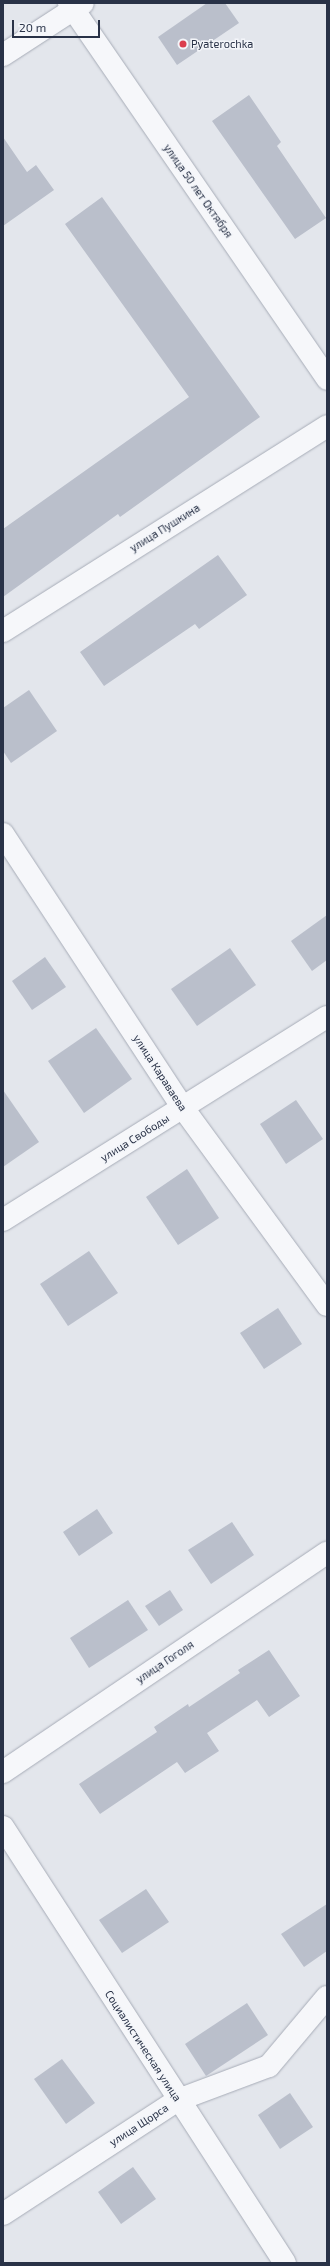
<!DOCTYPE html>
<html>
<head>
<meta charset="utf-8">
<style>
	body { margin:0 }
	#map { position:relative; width:330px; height:2266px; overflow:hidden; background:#e3e6ec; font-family:"Exo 2",sans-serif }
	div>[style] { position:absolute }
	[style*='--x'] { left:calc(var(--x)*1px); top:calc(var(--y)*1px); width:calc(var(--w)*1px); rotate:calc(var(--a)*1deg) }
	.building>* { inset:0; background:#babfcb }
	.roads { filter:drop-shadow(0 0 1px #a7acb7) drop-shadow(0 0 1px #a7acb7) }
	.minor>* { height:22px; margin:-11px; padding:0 11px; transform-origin:11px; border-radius:11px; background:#f6f7fa }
	.dots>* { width:11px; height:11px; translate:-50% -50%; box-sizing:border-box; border:2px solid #f3f5f9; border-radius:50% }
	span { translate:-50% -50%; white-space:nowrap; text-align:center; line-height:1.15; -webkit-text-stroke:3px #f3f5f9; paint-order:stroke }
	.poi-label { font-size:11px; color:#293247 }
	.left { translate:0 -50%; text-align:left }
	.street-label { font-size:11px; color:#293247 }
	.frame { position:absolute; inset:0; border:4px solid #293247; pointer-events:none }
	.scale { position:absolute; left:12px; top:20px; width:88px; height:18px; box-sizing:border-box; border:2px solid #293247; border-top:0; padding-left:5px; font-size:12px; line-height:14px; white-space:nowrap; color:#293247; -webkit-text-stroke:3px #f3f5f9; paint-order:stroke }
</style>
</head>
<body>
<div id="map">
	<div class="building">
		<div style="clip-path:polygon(207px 3px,225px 3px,239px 23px,177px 65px,158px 37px)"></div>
		<div style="clip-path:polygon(249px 95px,281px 142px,277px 146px,326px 218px,295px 239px,212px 121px)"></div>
		<div style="clip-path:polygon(3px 137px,27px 172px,36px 165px,54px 190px,3px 226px)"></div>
		<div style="clip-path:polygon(102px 197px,260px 417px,120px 517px,118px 514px,3px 597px,3px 529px,189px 397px,65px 224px)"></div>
		<div style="clip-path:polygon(218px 555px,247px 595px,199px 629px,195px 624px,104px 686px,80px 652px)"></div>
		<div style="clip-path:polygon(29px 690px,57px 731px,11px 763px,3px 751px,3px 708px)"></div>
		<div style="clip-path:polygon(327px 915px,327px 960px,312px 971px,291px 941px)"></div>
		<div style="clip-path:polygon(230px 948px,256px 985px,197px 1026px,171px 989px)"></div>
		<div style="clip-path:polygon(45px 957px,66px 987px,32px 1010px,12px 981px)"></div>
		<div style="clip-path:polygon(96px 1028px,132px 1079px,84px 1113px,48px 1061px)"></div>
		<div style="clip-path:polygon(3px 1090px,39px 1142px,3px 1167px)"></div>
		<div style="clip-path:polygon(296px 1100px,323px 1139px,286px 1164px,260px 1124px)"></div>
		<div style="clip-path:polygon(187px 1169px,219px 1218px,178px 1245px,146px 1197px)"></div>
		<div style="clip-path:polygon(89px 1251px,118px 1293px,68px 1326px,40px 1284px)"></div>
		<div style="clip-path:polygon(278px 1308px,302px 1344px,264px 1369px,240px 1333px)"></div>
		<div style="clip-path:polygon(97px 1509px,113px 1533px,79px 1556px,63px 1532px)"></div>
		<div style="clip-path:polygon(232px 1522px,254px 1555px,211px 1584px,188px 1550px)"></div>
		<div style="clip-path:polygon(170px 1590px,183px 1610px,159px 1626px,145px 1606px)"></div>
		<div style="clip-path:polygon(128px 1600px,148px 1630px,89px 1668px,70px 1638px)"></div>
		<div style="clip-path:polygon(269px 1650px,300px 1696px,269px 1717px,257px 1700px,207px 1733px,219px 1751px,185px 1773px,177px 1762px,100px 1814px,79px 1784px,157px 1732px,154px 1727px,188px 1704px,189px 1707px,240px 1673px,238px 1670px)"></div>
		<div style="clip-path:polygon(146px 1889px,169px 1922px,122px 1953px,99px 1920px)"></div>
		<div style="clip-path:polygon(327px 1904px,327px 1951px,304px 1967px,281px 1934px)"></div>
		<div style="clip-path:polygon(247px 2003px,268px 2035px,206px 2076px,185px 2044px)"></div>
		<div style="clip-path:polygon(62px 2059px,95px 2103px,66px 2124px,34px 2079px)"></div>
		<div style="clip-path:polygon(290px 2093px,313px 2127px,280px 2149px,258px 2115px)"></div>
		<div style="clip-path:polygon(133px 2167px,156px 2199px,121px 2224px,98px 2192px)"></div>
	</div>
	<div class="roads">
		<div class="minor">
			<div style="--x:69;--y:3;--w:456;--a:55.5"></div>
			<div style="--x:3;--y:55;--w:95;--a:-33"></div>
			<div style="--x:3;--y:631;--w:383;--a:-32.3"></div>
			<div style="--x:3;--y:834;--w:328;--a:56.7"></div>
			<div style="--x:183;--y:1108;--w:244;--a:53.8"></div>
			<div style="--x:3;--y:1220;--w:382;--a:-32.1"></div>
			<div style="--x:3;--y:1772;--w:391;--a:-34.1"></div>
			<div style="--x:3;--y:1827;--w:519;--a:57.11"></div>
			<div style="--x:3;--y:2214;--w:209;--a:-33.1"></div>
			<div style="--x:178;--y:2100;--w:97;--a:-20.5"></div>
			<div style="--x:269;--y:2066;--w:90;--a:-50"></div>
		</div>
	</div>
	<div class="dots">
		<div style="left:183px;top:44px;background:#db3e4e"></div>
	</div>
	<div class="poi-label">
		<span class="left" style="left:191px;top:44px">Pyaterochka</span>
	</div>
	<div class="street-label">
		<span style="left:198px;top:191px;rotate:55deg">улица 50 лет Октября</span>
		<span style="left:165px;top:528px;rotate:-32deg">улица Пушкина</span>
		<span style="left:160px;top:1073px;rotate:57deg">улица Караваева</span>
		<span style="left:135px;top:1138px;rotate:-32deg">улица Свободы</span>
		<span style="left:165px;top:1662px;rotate:-34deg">улица Гоголя</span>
		<span style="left:143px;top:2046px;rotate:57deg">Социалистическая улица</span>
		<span style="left:139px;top:2125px;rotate:-33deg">улица Щорса</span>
	</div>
	<div class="frame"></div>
	<div class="scale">20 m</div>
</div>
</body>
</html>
